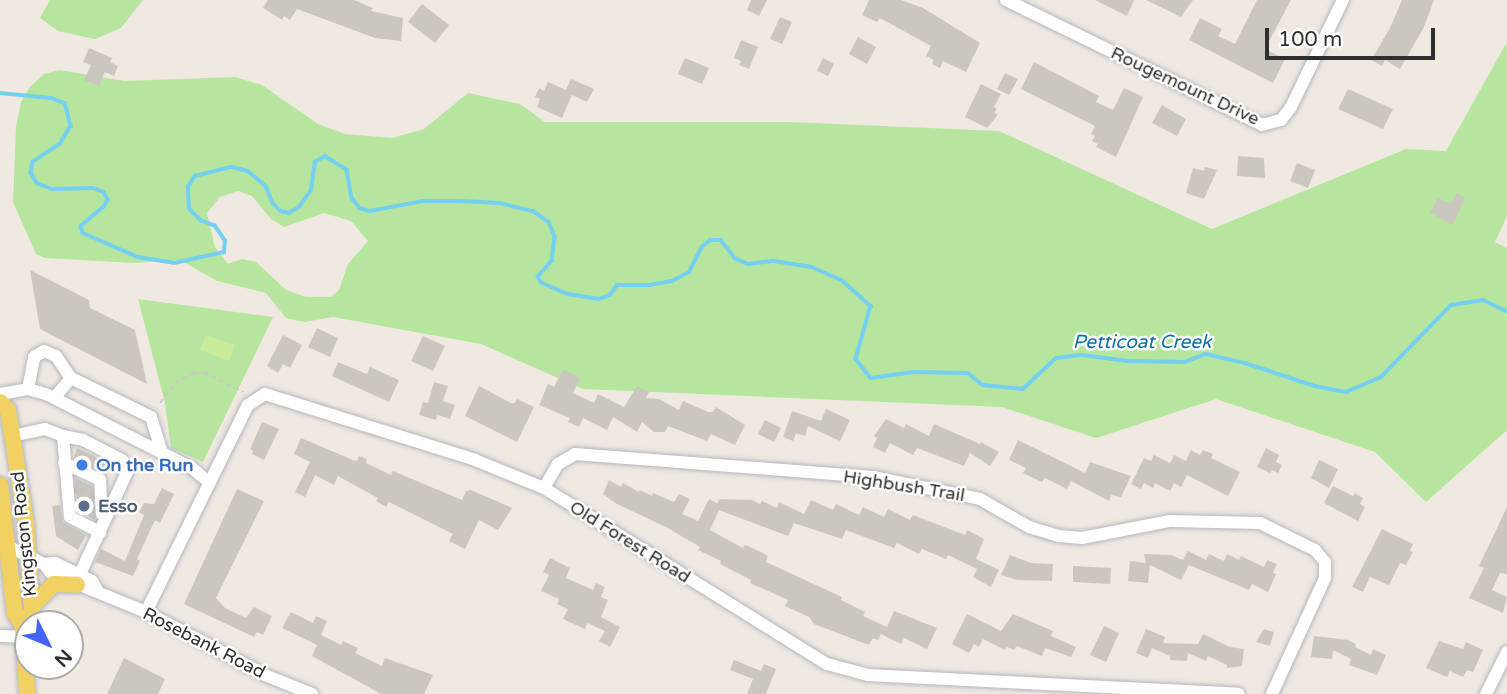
<!DOCTYPE html>
<html>
<head>
<meta charset="utf-8">
<style>
	body { margin:0 }
	#map { position:relative; width:1507px; height:694px; overflow:hidden; background:#efe9e1; font-family:"Varela Round",sans-serif }
	div>[style] { position:absolute }
	[style*='--x'] { left:calc(var(--x)*1px); top:calc(var(--y)*1px); width:calc(var(--w)*1px); rotate:calc(var(--a)*1deg) }
	.green>* { inset:0; background:#b6e59e }
	.pitch>* { inset:0; background:#c9ec9a }
	.stream>* { height:3.5px; margin:-1.75px; padding:0 1.75px; transform-origin:1.75px; border-radius:1.75px; background:#75cff0 }
	.building>* { inset:0; background:#cbc7bf }
	.minor-tunnel>* { height:12px; margin-top:-6px; transform-origin:0; background:repeating-linear-gradient(90deg,#c8c4bd 0 12px,transparent 0 18px) }
	.path>* { height:2px; margin-top:-1px; transform-origin:0; background:repeating-linear-gradient(90deg,#c9c9c9 0 5px,transparent 0 8.5px) }
	.roads { filter:drop-shadow(0 0 2px #b4b7c1) drop-shadow(0 0 2px #b4b7c1) }
	.minor>* { height:12px; margin:-6px; padding:0 6px; transform-origin:6px; border-radius:6px; background:#fff }
	.major>* { height:16px; margin:-8px; padding:0 8px; transform-origin:8px; border-radius:8px; background:#f2d163 }
	.dots>* { width:19px; height:19px; translate:-50% -50%; box-sizing:border-box; border:4px solid #fff; border-radius:50% }
	span { translate:-50% -50%; white-space:nowrap; text-align:center; line-height:1.15; -webkit-text-stroke:5px #fff; paint-order:stroke }
	.street-label { font-size:18px; color:#2e2e2e }
	.shop-label { font-size:18px; color:#366cbe; font-weight:700 }
	.left { translate:0 -50%; text-align:left }
	.service-label { font-size:18px; color:#4e5e75; font-weight:700 }
	.water-label { font-size:19px; color:#0d6fa3; font-style:italic }
	.north { position:absolute; left:14px; top:610px; width:70px; height:70px; box-sizing:border-box; background:#fff; border:2px solid #ababab; border-radius:50%; rotate:133deg; font-size:19px; font-weight:700; line-height:28px; text-align:center; color:#2e2e2e }
	.north::after { content:''; display:block; margin:auto; width:24px; height:32px; background:#4264fb; clip-path:polygon(50% 0,100% 100%,50% 72%,0 100%) }
	.scale { position:absolute; left:1265px; top:28px; width:170px; height:32px; box-sizing:border-box; border:4px solid #2e2e2e; border-top:0; padding-left:9px; font-size:21px; line-height:24px; white-space:nowrap; color:#2e2e2e; -webkit-text-stroke:5px #fff; paint-order:stroke }
</style>
</head>
<body>
<div id="map">
	<div class="green">
		<div style="clip-path:polygon(50px 0,143px 0,121px 28px,95px 39px,58px 31px,40px 18px)"></div>
		<div style="clip-path:polygon(evenodd,1507px 42px,1507px 216px,1495px 242px,1507px 248px,1507px 430px,1426px 502px,1375px 452px,1216px 399px,1096px 438px,1002px 407px,583px 389px,481px 344px,333px 317px,304px 322px,286px 318px,266px 293px,217px 281px,180px 260px,135px 263px,45px 258px,36px 254px,13px 202px,16px 127px,21px 102px,30px 87px,44px 74px,60px 70px,124px 81px,235px 77px,262px 85px,318px 124px,345px 134px,392px 138px,424px 129px,468px 93px,520px 104px,545px 122px,789px 122px,999px 131px,1212px 229px,1406px 149px,1446px 151px,1507px 42px,238px 191px,252px 196px,271px 219px,284px 227px,324px 213px,351px 221px,368px 241px,348px 264px,339px 290px,331px 297px,306px 297px,286px 290px,256px 262px,242px 259px,228px 264px,215px 247px,207px 213px,220px 197px,238px 191px)"></div>
		<div style="clip-path:polygon(138px 299px,273px 317px,203px 462px,171px 448px,165px 403px)"></div>
	</div>
	<div class="pitch">
		<div style="clip-path:polygon(206px 335px,235px 345px,229px 361px,200px 350px)"></div>
	</div>
	<div class="stream">
		<div style="--x:0;--y:93;--w:51;--a:5.6"></div>
		<div style="--x:51;--y:98;--w:15;--a:20"></div>
		<div style="--x:65;--y:103;--w:24;--a:75"></div>
		<div style="--x:71;--y:126;--w:21;--a:121"></div>
		<div style="--x:60;--y:144;--w:32;--a:146"></div>
		<div style="--x:33;--y:162;--w:11;--a:100"></div>
		<div style="--x:31;--y:173;--w:12;--a:59"></div>
		<div style="--x:37;--y:183;--w:16;--a:22"></div>
		<div style="--x:52;--y:189;--w:41;--a:-1.4"></div>
		<div style="--x:93;--y:188;--w:12;--a:20"></div>
		<div style="--x:104;--y:192;--w:9;--a:63"></div>
		<div style="--x:108;--y:200;--w:8;--a:120"></div>
		<div style="--x:104;--y:207;--w:30;--a:140"></div>
		<div style="--x:81;--y:226;--w:7;--a:74"></div>
		<div style="--x:83;--y:233;--w:60;--a:23.6"></div>
		<div style="--x:138;--y:257;--w:36;--a:9"></div>
		<div style="--x:174;--y:263;--w:51;--a:-12.4"></div>
		<div style="--x:224;--y:252;--w:11;--a:-85"></div>
		<div style="--x:225;--y:241;--w:18;--a:-124"></div>
		<div style="--x:215;--y:226;--w:15;--a:-160"></div>
		<div style="--x:201;--y:221;--w:17;--a:-135"></div>
		<div style="--x:189;--y:209;--w:22;--a:-93"></div>
		<div style="--x:188;--y:187;--w:13;--a:-58"></div>
		<div style="--x:195;--y:176;--w:38;--a:-14"></div>
		<div style="--x:232;--y:167;--w:16;--a:14"></div>
		<div style="--x:248;--y:171;--w:23;--a:40"></div>
		<div style="--x:266;--y:186;--w:18;--a:68"></div>
		<div style="--x:273;--y:203;--w:11;--a:45"></div>
		<div style="--x:281;--y:211;--w:8;--a:14"></div>
		<div style="--x:289;--y:213;--w:12;--a:-31"></div>
		<div style="--x:299;--y:207;--w:21;--a:-55"></div>
		<div style="--x:311;--y:190;--w:28;--a:-82"></div>
		<div style="--x:315;--y:162;--w:12;--a:-31"></div>
		<div style="--x:325;--y:156;--w:26;--a:32"></div>
		<div style="--x:347;--y:170;--w:28;--a:80"></div>
		<div style="--x:352;--y:198;--w:13;--a:51"></div>
		<div style="--x:360;--y:208;--w:10;--a:17"></div>
		<div style="--x:370;--y:211;--w:54;--a:-10.7"></div>
		<div style="--x:423;--y:201;--w:38;--a:0"></div>
		<div style="--x:461;--y:201;--w:39;--a:3"></div>
		<div style="--x:500;--y:203;--w:34;--a:14"></div>
		<div style="--x:533;--y:211;--w:19;--a:35"></div>
		<div style="--x:549;--y:222;--w:16;--a:68"></div>
		<div style="--x:555;--y:237;--w:24;--a:97"></div>
		<div style="--x:552;--y:261;--w:21;--a:131"></div>
		<div style="--x:538;--y:277;--w:7;--a:56"></div>
		<div style="--x:542;--y:283;--w:28;--a:23"></div>
		<div style="--x:568;--y:294;--w:31;--a:9"></div>
		<div style="--x:599;--y:299;--w:12;--a:-20"></div>
		<div style="--x:610;--y:295;--w:12;--a:-55"></div>
		<div style="--x:617;--y:285;--w:32;--a:0"></div>
		<div style="--x:649;--y:285;--w:23;--a:-10"></div>
		<div style="--x:672;--y:281;--w:19;--a:-28"></div>
		<div style="--x:689;--y:272;--w:28;--a:-63"></div>
		<div style="--x:702;--y:247;--w:11;--a:-41"></div>
		<div style="--x:710;--y:240;--w:11;--a:0"></div>
		<div style="--x:721;--y:240;--w:23;--a:52"></div>
		<div style="--x:735;--y:258;--w:14;--a:25"></div>
		<div style="--x:748;--y:264;--w:26;--a:-7"></div>
		<div style="--x:774;--y:261;--w:38;--a:9"></div>
		<div style="--x:812;--y:267;--w:34;--a:24"></div>
		<div style="--x:843;--y:281;--w:38;--a:42"></div>
		<div style="--x:871;--y:306;--w:55;--a:105.8"></div>
		<div style="--x:856;--y:359;--w:24;--a:52"></div>
		<div style="--x:871;--y:378;--w:43;--a:-7.9"></div>
		<div style="--x:914;--y:372;--w:54;--a:1.1"></div>
		<div style="--x:968;--y:373;--w:19;--a:39"></div>
		<div style="--x:983;--y:385;--w:40;--a:5.7"></div>
		<div style="--x:1023;--y:389;--w:45;--a:-43.2"></div>
		<div style="--x:1056;--y:358;--w:26;--a:-7"></div>
		<div style="--x:1082;--y:355;--w:46;--a:7.4"></div>
		<div style="--x:1128;--y:361;--w:57;--a:1"></div>
		<div style="--x:1185;--y:362;--w:22;--a:-21"></div>
		<div style="--x:1206;--y:354;--w:40;--a:13"></div>
		<div style="--x:1245;--y:363;--w:74;--a:18.2"></div>
		<div style="--x:1315;--y:386;--w:32;--a:11"></div>
		<div style="--x:1346;--y:392;--w:38;--a:-23"></div>
		<div style="--x:1381;--y:377;--w:100;--a:-45.8"></div>
		<div style="--x:1451;--y:305;--w:32;--a:-9"></div>
		<div style="--x:1483;--y:300;--w:26;--a:25"></div>
	</div>
	<div class="building">
		<div style="clip-path:polygon(268px 0,354px 0,373px 8px,371px 11px,403px 18px,401px 41px,375px 38px,297px 9px,290px 20px,284px 16px,282px 20px,263px 8px)"></div>
		<div style="clip-path:polygon(751px 0,767px 0,759px 16px,747px 10px)"></div>
		<div style="clip-path:polygon(869px 0,901px 0,923px 8px,980px 43px,966px 72px,943px 61px,940px 68px,932px 64px,934px 60px,926px 56px,931px 46px,880px 18px,877px 22px,862px 15px)"></div>
		<div style="clip-path:polygon(1095px 0,1134px 0,1127px 16px)"></div>
		<div style="clip-path:polygon(1146px 0,1193px 0,1181px 17px)"></div>
		<div style="clip-path:polygon(1257px 0,1291px 0,1265px 49px,1285px 59px,1273px 83px,1189px 40px,1200px 18px,1222px 29px,1218px 36px,1235px 44px)"></div>
		<div style="clip-path:polygon(1402px 0,1434px 0,1424px 27px,1400px 69px,1385px 60px,1382px 66px,1371px 60px,1390px 28px)"></div>
		<div style="clip-path:polygon(422px 4px,449px 25px,435px 43px,408px 22px)"></div>
		<div style="clip-path:polygon(780px 17px,792px 22px,782px 44px,770px 39px)"></div>
		<div style="clip-path:polygon(858px 37px,876px 47px,867px 64px,849px 54px)"></div>
		<div style="clip-path:polygon(741px 40px,758px 47px,749px 69px,739px 65px,741px 61px,734px 58px)"></div>
		<div style="clip-path:polygon(89px 48px,112px 58px,110px 62px,118px 66px,114px 76px,105px 72px,99px 86px,84px 80px,91px 65px,83px 62px)"></div>
		<div style="clip-path:polygon(685px 58px,709px 68px,702px 84px,678px 74px)"></div>
		<div style="clip-path:polygon(823px 58px,834px 64px,828px 76px,817px 71px)"></div>
		<div style="clip-path:polygon(1034px 62px,1099px 96px,1096px 102px,1113px 110px,1124px 88px,1143px 97px,1116px 157px,1096px 147px,1098px 144px,1092px 141px,1095px 136px,1091px 134px,1095px 126px,1021px 89px)"></div>
		<div style="clip-path:polygon(1005px 73px,1018px 79px,1009px 95px,997px 89px)"></div>
		<div style="clip-path:polygon(571px 79px,594px 89px,587px 102px,572px 95px,562px 118px,537px 107px,540px 99px,535px 97px,539px 88px,544px 91px,548px 82px,566px 90px)"></div>
		<div style="clip-path:polygon(981px 84px,1001px 94px,994px 107px,997px 109px,994px 113px,998px 115px,987px 128px,965px 117px)"></div>
		<div style="clip-path:polygon(1348px 89px,1393px 109px,1383px 129px,1338px 109px)"></div>
		<div style="clip-path:polygon(1162px 105px,1186px 119px,1177px 136px,1152px 123px)"></div>
		<div style="clip-path:polygon(1238px 156px,1264px 158px,1265px 178px,1237px 176px)"></div>
		<div style="clip-path:polygon(1297px 163px,1315px 170px,1308px 188px,1290px 181px)"></div>
		<div style="clip-path:polygon(1205px 167px,1217px 170px,1204px 199px,1186px 193px,1193px 168px,1204px 171px)"></div>
		<div style="clip-path:polygon(1457px 193px,1465px 197px,1453px 225px,1430px 213px,1438px 198px,1451px 204px)"></div>
		<div style="clip-path:polygon(30px 270px,89px 300px,90px 308px,135px 330px,147px 384px,40px 329px)"></div>
		<div style="clip-path:polygon(317px 328px,338px 338px,330px 357px,308px 347px)"></div>
		<div style="clip-path:polygon(283px 335px,302px 345px,290px 368px,283px 364px,278px 373px,267px 366px)"></div>
		<div style="clip-path:polygon(423px 336px,445px 346px,433px 371px,411px 361px)"></div>
		<div style="clip-path:polygon(338px 362px,367px 374px,370px 367px,399px 380px,389px 402px,332px 376px)"></div>
		<div style="clip-path:polygon(563px 369px,580px 378px,573px 393px,594px 403px,598px 394px,624px 407px,637px 386px,649px 392px,646px 398px,659px 399px,679px 410px,683px 401px,708px 412px,713px 412px,716px 407px,745px 425px,735px 445px,711px 434px,707px 441px,668px 426px,665px 432px,654px 432px,642px 422px,637px 432px,613px 417px,607px 430px,583px 418px,579px 427px,568px 422px,570px 418px,539px 405px,548px 384px,554px 387px)"></div>
		<div style="clip-path:polygon(434px 382px,448px 386px,443px 401px,455px 405px,450px 419px,437px 415px,436px 420px,419px 415px,423px 402px,428px 403px)"></div>
		<div style="clip-path:polygon(479px 386px,511px 403px,515px 403px,517px 399px,534px 407px,517px 442px,465px 416px)"></div>
		<div style="clip-path:polygon(826px 409px,850px 420px,840px 441px,808px 426px,805px 436px,796px 433px,793px 441px,783px 437px,792px 411px,821px 421px)"></div>
		<div style="clip-path:polygon(886px 419px,904px 428px,906px 424px,929px 436px,934px 424px,980px 444px,981px 442px,999px 452px,990px 466px,970px 453px,964px 466px,917px 448px,913px 455px,890px 443px,885px 453px,873px 447px,877px 438px,874px 436px)"></div>
		<div style="clip-path:polygon(765px 420px,781px 428px,774px 442px,758px 434px)"></div>
		<div style="clip-path:polygon(262px 422px,279px 429px,264px 460px,252px 454px,253px 451px,250px 449px)"></div>
		<div style="clip-path:polygon(301px 438px,353px 460px,357px 461px,359px 456px,367px 459px,366px 463px,391px 475px,393px 471px,462px 500px,466px 491px,471px 490px,512px 508px,498px 530px,479px 520px,465px 549px,449px 541px,453px 534px,389px 502px,386px 507px,376px 501px,378px 498px,338px 476px,334px 485px,315px 475px,305px 497px,295px 492px,310px 462px,294px 454px)"></div>
		<div style="clip-path:polygon(1018px 440px,1085px 473px,1090px 462px,1131px 476px,1121px 497px,1111px 495px,1109px 501px,1071px 481px,1067px 489px,1045px 478px,1042px 482px,1023px 473px,1026px 468px,1009px 460px)"></div>
		<div style="clip-path:polygon(77px 448px,109px 463px,105px 473px,74px 458px)"></div>
		<div style="clip-path:polygon(1266px 448px,1279px 455px,1276px 462px,1282px 465px,1278px 473px,1272px 470px,1270px 473px,1257px 467px)"></div>
		<div style="clip-path:polygon(1191px 450px,1200px 455px,1203px 450px,1213px 454px,1211px 458px,1240px 472px,1228px 496px,1187px 475px,1181px 487px,1174px 483px,1170px 491px,1155px 483px,1153px 488px,1144px 483px,1141px 489px,1131px 484px,1144px 458px,1151px 461px,1154px 455px,1170px 463px,1174px 455px,1186px 461px)"></div>
		<div style="clip-path:polygon(1319px 460px,1338px 469px,1329px 488px,1311px 478px)"></div>
		<div style="clip-path:polygon(75px 478px,92px 486px,95px 520px,78px 511px)"></div>
		<div style="clip-path:polygon(609px 480px,621px 487px,623px 483px,639px 492px,640px 490px,652px 496px,653px 493px,674px 502px,679px 494px,690px 499px,682px 514px,698px 521px,709px 499px,717px 503px,720px 499px,752px 500px,760px 504px,762px 501px,777px 508px,779px 502px,804px 514px,811px 500px,833px 510px,836px 504px,859px 515px,863px 507px,884px 517px,888px 509px,910px 520px,913px 515px,965px 535px,967px 530px,984px 539px,976px 559px,999px 570px,991px 587px,973px 577px,977px 569px,948px 555px,946px 559px,922px 549px,919px 554px,897px 543px,894px 548px,846px 530px,842px 539px,794px 523px,788px 536px,719px 510px,710px 530px,743px 548px,745px 545px,759px 551px,768px 556px,766px 562px,842px 597px,841px 600px,865px 612px,863px 616px,887px 627px,894px 611px,937px 628px,927px 649px,904px 638px,901px 644px,881px 634px,878px 640px,873px 638px,869px 645px,814px 624px,809px 617px,785px 606px,788px 600px,750px 583px,751px 580px,720px 564px,721px 561px,698px 550px,700px 547px,666px 527px,617px 504px,603px 494px)"></div>
		<div style="clip-path:polygon(1333px 486px,1353px 496px,1355px 493px,1363px 498px,1360px 504px,1365px 507px,1358px 521px,1324px 503px)"></div>
		<div style="clip-path:polygon(162px 488px,174px 494px,160px 523px,155px 520px,137px 559px,140px 561px,133px 576px,95px 562px,101px 549px,125px 561px,144px 515px,139px 512px,144px 503px,154px 504px)"></div>
		<div style="clip-path:polygon(237px 489px,264px 501px,216px 598px,225px 608px,246px 618px,254px 607px,272px 616px,263px 635px,257px 632px,254px 637px,184px 604px)"></div>
		<div style="clip-path:polygon(60px 505px,63px 522px,86px 535px,78px 550px,56px 536px,52px 506px)"></div>
		<div style="clip-path:polygon(1507px 507px,1507px 574px,1500px 573px,1492px 590px,1507px 597px,1503px 613px,1469px 598px,1484px 568px,1479px 566px)"></div>
		<div style="clip-path:polygon(1382px 529px,1413px 544px,1410px 551px,1413px 552px,1406px 565px,1400px 563px,1389px 585px,1370px 577px,1363px 592px,1352px 587px)"></div>
		<div style="clip-path:polygon(1188px 551px,1206px 560px,1209px 554px,1224px 561px,1227px 554px,1239px 560px,1241px 556px,1264px 567px,1267px 560px,1277px 564px,1273px 573px,1276px 574px,1268px 592px,1252px 584px,1249px 590px,1189px 565px,1181px 580px,1150px 565px,1148px 583px,1128px 581px,1130px 561px,1146px 563px,1144px 554px,1171px 555px,1183px 560px)"></div>
		<div style="clip-path:polygon(1010px 555px,1031px 563px,1053px 564px,1052px 581px,1017px 580px,1001px 575px)"></div>
		<div style="clip-path:polygon(550px 558px,570px 568px,566px 578px,593px 590px,596px 583px,605px 587px,601px 597px,608px 600px,601px 617px,620px 627px,610px 647px,599px 641px,605px 631px,587px 623px,585px 629px,563px 619px,568px 609px,557px 604px,559px 599px,541px 591px,549px 575px,543px 572px)"></div>
		<div style="clip-path:polygon(1073px 566px,1111px 568px,1110px 584px,1073px 582px)"></div>
		<div style="clip-path:polygon(291px 612px,313px 623px,316px 616px,327px 621px,321px 635px,341px 645px,343px 641px,358px 648px,355px 653px,382px 666px,385px 658px,433px 675px,424px 694px,381px 694px,312px 656px,317px 645px,282px 628px)"></div>
		<div style="clip-path:polygon(967px 614px,1001px 631px,1013px 614px,1053px 631px,1051px 636px,1076px 647px,1071px 657px,1045px 648px,1042px 656px,1017px 646px,1014px 650px,1007px 647px,1005px 650px,983px 639px,979px 647px,974px 644px,969px 653px,952px 644px)"></div>
		<div style="clip-path:polygon(1104px 626px,1119px 633px,1106px 662px,1090px 655px)"></div>
		<div style="clip-path:polygon(1146px 629px,1165px 637px,1163px 643px,1198px 644px,1203px 634px,1230px 647px,1244px 649px,1242px 666px,1227px 668px,1227px 665px,1208px 656px,1206px 661px,1188px 653px,1187px 661px,1170px 660px,1170px 656px,1152px 648px,1148px 658px,1136px 653px)"></div>
		<div style="clip-path:polygon(1264px 629px,1274px 632px,1270px 646px,1256px 642px)"></div>
		<div style="clip-path:polygon(1314px 636px,1348px 640px,1356px 644px,1355px 647px,1371px 655px,1373px 649px,1386px 655px,1377px 675px,1349px 665px,1351px 659px,1333px 650px,1332px 659px,1311px 657px)"></div>
		<div style="clip-path:polygon(1439px 641px,1463px 649px,1466px 642px,1483px 650px,1473px 672px,1467px 670px,1463px 677px,1450px 671px,1447px 677px,1426px 668px)"></div>
		<div style="clip-path:polygon(124px 658px,165px 679px,158px 694px,107px 694px)"></div>
		<div style="clip-path:polygon(734px 660px,761px 671px,764px 664px,776px 669px,766px 694px,747px 694px,753px 679px,730px 670px)"></div>
	</div>
	<div class="minor-tunnel">
		<div style="--x:74;--y:486;--w:24;--a:24"></div>
		<div style="--x:76;--y:503;--w:24;--a:24"></div>
	</div>
	<div class="path">
		<div style="--x:160;--y:403;--w:25;--a:-53"></div>
		<div style="--x:175;--y:383;--w:21;--a:-29"></div>
		<div style="--x:193;--y:373;--w:11;--a:-5"></div>
		<div style="--x:204;--y:372;--w:44;--a:27.1"></div>
	</div>
	<div class="roads">
		<div class="minor">
			<div style="--x:1006;--y:0;--w:285;--a:26"></div>
			<div style="--x:1262;--y:125;--w:20;--a:-15"></div>
			<div style="--x:1281;--y:120;--w:16;--a:-52"></div>
			<div style="--x:1291;--y:107;--w:119;--a:-64.1"></div>
			<div style="--x:71;--y:378;--w:89;--a:26"></div>
			<div style="--x:151;--y:417;--w:38;--a:73"></div>
			<div style="--x:28;--y:389;--w:33;--a:-79"></div>
			<div style="--x:34;--y:357;--w:12;--a:-31"></div>
			<div style="--x:44;--y:351;--w:13;--a:23"></div>
			<div style="--x:56;--y:356;--w:27;--a:56"></div>
			<div style="--x:71;--y:378;--w:26;--a:130"></div>
			<div style="--x:0;--y:394;--w:28;--a:-10"></div>
			<div style="--x:28;--y:389;--w:19;--a:16"></div>
			<div style="--x:46;--y:394;--w:164;--a:26.9"></div>
			<div style="--x:192;--y:468;--w:23;--a:40"></div>
			<div style="--x:12;--y:436;--w:34;--a:-12"></div>
			<div style="--x:45;--y:429;--w:19;--a:21"></div>
			<div style="--x:63;--y:436;--w:81;--a:85.1"></div>
			<div style="--x:70;--y:517;--w:34;--a:27"></div>
			<div style="--x:63;--y:436;--w:20;--a:11"></div>
			<div style="--x:83;--y:440;--w:44;--a:27.1"></div>
			<div style="--x:122;--y:460;--w:12;--a:59"></div>
			<div style="--x:128;--y:470;--w:115;--a:114.8"></div>
			<div style="--x:64;--y:463;--w:40;--a:25"></div>
			<div style="--x:100;--y:480;--w:34;--a:87"></div>
			<div style="--x:544;--y:488;--w:28;--a:-60"></div>
			<div style="--x:558;--y:464;--w:20;--a:-30"></div>
			<div style="--x:575;--y:454;--w:299;--a:4.4"></div>
			<div style="--x:873;--y:477;--w:109;--a:11.6"></div>
			<div style="--x:980;--y:499;--w:56;--a:29.7"></div>
			<div style="--x:1029;--y:527;--w:31;--a:17"></div>
			<div style="--x:1059;--y:536;--w:23;--a:5"></div>
			<div style="--x:1082;--y:538;--w:90;--a:-10.9"></div>
			<div style="--x:1170;--y:521;--w:90;--a:1.3"></div>
			<div style="--x:1260;--y:523;--w:61;--a:26.1"></div>
			<div style="--x:1315;--y:550;--w:16;--a:50"></div>
			<div style="--x:1325;--y:562;--w:16;--a:90"></div>
			<div style="--x:1325;--y:578;--w:128;--a:114.6"></div>
			<div style="--x:3;--y:544;--w:46;--a:26"></div>
			<div style="--x:44;--y:564;--w:11;--a:52"></div>
			<div style="--x:51;--y:573;--w:103;--a:22.3"></div>
			<div style="--x:146;--y:612;--w:135;--a:27.9"></div>
			<div style="--x:265;--y:675;--w:51;--a:22"></div>
			<div style="--x:44;--y:564;--w:11;--a:-5"></div>
			<div style="--x:55;--y:563;--w:41;--a:25.9"></div>
			<div style="--x:92;--y:581;--w:10;--a:61"></div>
			<div style="--x:146;--y:612;--w:231;--a:-63.8"></div>
			<div style="--x:248;--y:405;--w:20;--a:-33"></div>
			<div style="--x:265;--y:394;--w:220;--a:17.4"></div>
			<div style="--x:475;--y:460;--w:74;--a:22.1"></div>
			<div style="--x:544;--y:488;--w:333;--a:31.9"></div>
			<div style="--x:827;--y:664;--w:42;--a:15"></div>
			<div style="--x:868;--y:675;--w:371;--a:2.9"></div>
			<div style="--x:0;--y:636;--w:24;--a:2"></div>
			<div style="--x:1486;--y:694;--w:47;--a:-63.4"></div>
		</div>
		<div class="major">
			<div style="--x:0;--y:402;--w:11;--a:45"></div>
			<div style="--x:8;--y:410;--w:114;--a:80.9"></div>
			<div style="--x:26;--y:523;--w:88;--a:86.1"></div>
			<div style="--x:32;--y:611;--w:17;--a:121"></div>
			<div style="--x:0;--y:485;--w:130;--a:83.4"></div>
			<div style="--x:15;--y:614;--w:14;--a:56"></div>
			<div style="--x:23;--y:626;--w:68;--a:86.6"></div>
			<div style="--x:32;--y:606;--w:31;--a:-45"></div>
			<div style="--x:54;--y:584;--w:23;--a:2"></div>
		</div>
	</div>
	<div class="dots">
		<div style="left:82px;top:465px;background:#3f7fe0"></div>
		<div style="left:84px;top:506px;background:#5c6f8a"></div>
	</div>
	<div class="street-label">
		<span style="left:1185px;top:86px;rotate:25deg">Rougemount Drive</span>
		<span style="left:904px;top:486px;rotate:9deg">Highbush Trail</span>
		<span style="left:24px;top:534px;rotate:-96deg">Kingston Road</span>
		<span style="left:630px;top:542px;rotate:32deg">Old Forest Road</span>
		<span style="left:204px;top:643px;rotate:27deg">Rosebank Road</span>
	</div>
	<div class="shop-label">
		<span class="left" style="left:96px;top:465px">On the Run</span>
	</div>
	<div class="service-label">
		<span class="left" style="left:98px;top:506px">Esso</span>
	</div>
	<div class="water-label">
		<span style="left:1142px;top:343px">Petticoat Creek</span>
	</div>
	<div class="north">N</div>
	<div class="scale">100 m</div>
</div>
</body>
</html>
